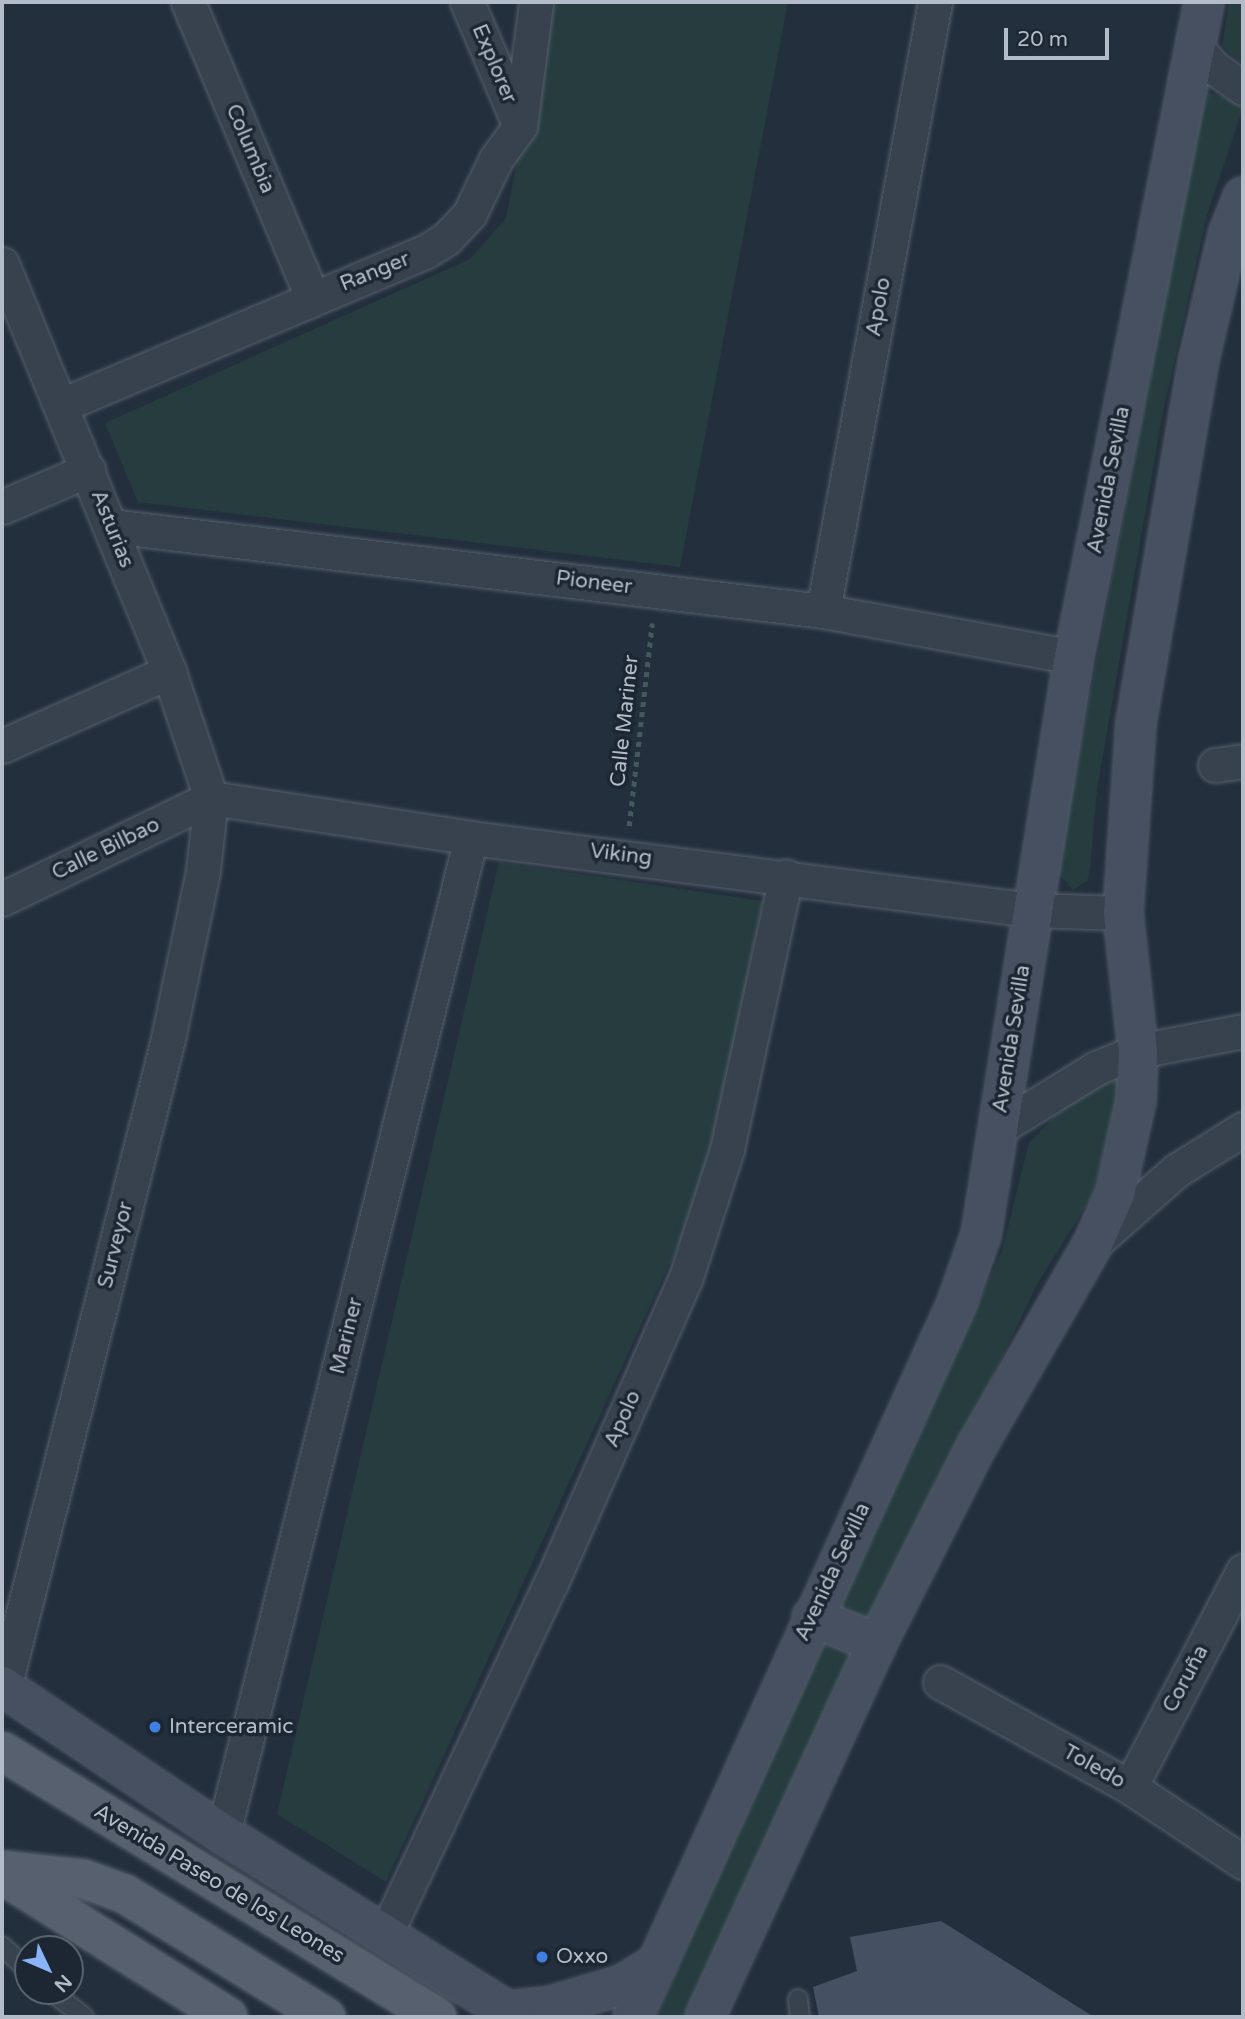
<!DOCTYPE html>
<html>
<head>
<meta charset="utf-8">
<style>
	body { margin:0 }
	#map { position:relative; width:1245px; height:2019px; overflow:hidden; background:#242f3e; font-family:"Varela Round",sans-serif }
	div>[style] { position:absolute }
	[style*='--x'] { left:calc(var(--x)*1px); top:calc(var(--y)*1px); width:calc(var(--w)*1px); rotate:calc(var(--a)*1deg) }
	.green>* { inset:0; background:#263c3f }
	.building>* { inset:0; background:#455162 }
	.path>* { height:4.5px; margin-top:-2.25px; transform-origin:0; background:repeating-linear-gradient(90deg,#44595c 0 5px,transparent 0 10px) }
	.roads { filter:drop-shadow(0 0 2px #565f6c) drop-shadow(0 0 2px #565f6c) }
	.lane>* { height:18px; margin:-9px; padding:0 9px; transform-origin:9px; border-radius:9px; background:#38414e }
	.street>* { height:33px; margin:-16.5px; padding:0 16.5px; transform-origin:16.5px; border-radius:16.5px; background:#38414e }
	.secondary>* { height:38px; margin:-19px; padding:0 19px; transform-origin:19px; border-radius:19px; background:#465061 }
	.primary>* { height:38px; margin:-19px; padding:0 19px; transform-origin:19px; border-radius:19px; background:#56606e }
	.dots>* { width:19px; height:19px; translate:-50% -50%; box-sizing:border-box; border:4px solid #1d2633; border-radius:50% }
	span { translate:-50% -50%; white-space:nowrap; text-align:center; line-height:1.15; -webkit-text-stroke:7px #1d2633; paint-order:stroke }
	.street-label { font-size:21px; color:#b4bcc9 }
	.poi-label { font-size:21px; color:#b4bcc9 }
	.left { translate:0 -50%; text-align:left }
	.frame { position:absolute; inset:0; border:4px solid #b4bcc9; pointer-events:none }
	.north { position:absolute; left:14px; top:1935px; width:70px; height:70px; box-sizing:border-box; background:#1d2633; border:2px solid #59626f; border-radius:50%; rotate:134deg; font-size:19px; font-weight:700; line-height:28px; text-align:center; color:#b4bcc9 }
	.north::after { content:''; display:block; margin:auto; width:24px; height:32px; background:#8ab4f8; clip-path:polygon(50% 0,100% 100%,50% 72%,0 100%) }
	.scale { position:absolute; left:1004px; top:28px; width:105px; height:32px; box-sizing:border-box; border:4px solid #b4bcc9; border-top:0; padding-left:9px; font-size:21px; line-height:24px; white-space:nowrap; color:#b4bcc9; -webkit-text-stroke:5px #1d2633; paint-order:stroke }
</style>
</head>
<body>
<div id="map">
	<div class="green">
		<div style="clip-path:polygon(548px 2px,788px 2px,680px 567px,138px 502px,105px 423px,470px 259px,506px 218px)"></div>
		<div style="clip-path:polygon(1229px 2px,1243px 2px,1243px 65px,1222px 46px)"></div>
		<div style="clip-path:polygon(1203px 91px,1243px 102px,1243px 108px,1207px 215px,1162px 417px,1097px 789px,1090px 870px,1087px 881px,1073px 890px,1057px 872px)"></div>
		<div style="clip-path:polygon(499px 862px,763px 901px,705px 1186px,386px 1882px,277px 1814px)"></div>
		<div style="clip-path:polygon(1123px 1077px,1092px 1196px,1036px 1286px,691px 2017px,656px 2017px,739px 1824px,1002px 1251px,1029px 1143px,1081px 1089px)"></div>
	</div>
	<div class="building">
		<div style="clip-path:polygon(941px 1921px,1094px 2017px,819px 2017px,813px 1987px,857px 1971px,850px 1937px)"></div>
	</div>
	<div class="path">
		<div style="--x:629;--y:826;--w:204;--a:-83.5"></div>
	</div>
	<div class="roads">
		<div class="lane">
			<div style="--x:2;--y:1946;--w:35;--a:43"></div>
			<div style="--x:51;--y:1991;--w:42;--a:38.2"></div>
			<div style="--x:798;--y:1999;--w:18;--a:84"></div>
		</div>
		<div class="street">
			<div style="--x:188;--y:2;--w:320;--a:67.2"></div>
			<div style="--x:467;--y:2;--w:133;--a:66.9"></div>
			<div style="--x:1197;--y:48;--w:25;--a:50"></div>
			<div style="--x:1213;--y:67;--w:37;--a:35"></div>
			<div style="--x:2;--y:264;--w:441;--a:67.7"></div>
			<div style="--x:169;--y:672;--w:133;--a:71.6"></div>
			<div style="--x:211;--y:798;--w:73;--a:96.3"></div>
			<div style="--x:203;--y:871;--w:172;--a:101.8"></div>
			<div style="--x:168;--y:1039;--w:669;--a:104.18"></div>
			<div style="--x:62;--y:405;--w:394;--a:-22.9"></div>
			<div style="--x:425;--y:252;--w:25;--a:-32"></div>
			<div style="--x:446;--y:239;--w:35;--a:-47"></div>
			<div style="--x:470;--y:213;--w:60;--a:-64.3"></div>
			<div style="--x:496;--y:159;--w:41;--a:-54"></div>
			<div style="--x:520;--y:126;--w:125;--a:-82.6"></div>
			<div style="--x:2;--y:507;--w:94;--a:-23.3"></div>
			<div style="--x:111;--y:526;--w:717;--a:6.81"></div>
			<div style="--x:823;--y:611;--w:255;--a:10.4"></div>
			<div style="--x:823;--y:611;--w:619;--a:-79.58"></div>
			<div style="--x:2;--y:746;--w:183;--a:-23.9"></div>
			<div style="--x:1215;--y:765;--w:28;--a:-8"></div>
			<div style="--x:211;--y:798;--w:263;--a:8.7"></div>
			<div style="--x:471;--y:838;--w:566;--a:7.31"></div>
			<div style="--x:1032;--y:910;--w:91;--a:1.9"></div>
			<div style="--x:2;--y:899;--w:232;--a:-25.8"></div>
			<div style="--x:999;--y:1128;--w:114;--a:-31.7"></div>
			<div style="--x:1096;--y:1068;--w:45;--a:-22"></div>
			<div style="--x:1138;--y:1051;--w:107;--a:-10.8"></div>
			<div style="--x:1093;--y:1244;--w:112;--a:-41.4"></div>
			<div style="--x:1177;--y:1170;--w:78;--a:-31.8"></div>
			<div style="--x:940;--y:1682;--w:217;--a:28.9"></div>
			<div style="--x:1130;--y:1787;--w:136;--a:33.6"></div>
			<div style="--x:1130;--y:1787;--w:244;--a:-62.4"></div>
			<div style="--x:223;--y:1834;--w:1026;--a:-76.02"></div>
			<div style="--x:385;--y:1935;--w:389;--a:-64.8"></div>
			<div style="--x:551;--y:1583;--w:334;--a:-66.2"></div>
			<div style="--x:686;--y:1277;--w:134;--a:-72.2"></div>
			<div style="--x:727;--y:1149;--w:279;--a:-77.8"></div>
		</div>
		<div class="secondary">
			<div style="--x:812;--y:1617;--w:70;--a:21.8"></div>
			<div style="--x:2;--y:1686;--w:266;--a:33.8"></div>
			<div style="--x:223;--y:1834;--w:346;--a:31.9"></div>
			<div style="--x:506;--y:2017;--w:6;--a:-81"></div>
			<div style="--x:507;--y:2011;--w:44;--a:-6.5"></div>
			<div style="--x:551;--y:2006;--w:74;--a:-16.5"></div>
			<div style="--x:622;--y:1985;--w:42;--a:-31.4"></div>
			<div style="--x:633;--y:2017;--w:784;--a:-65.59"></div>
			<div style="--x:957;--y:1303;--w:72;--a:-70.6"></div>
			<div style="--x:981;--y:1235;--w:585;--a:-80.86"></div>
			<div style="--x:1074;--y:657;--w:668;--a:-78.77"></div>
			<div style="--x:705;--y:2017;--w:412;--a:-65.3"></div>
			<div style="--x:877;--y:1643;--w:217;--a:-63.2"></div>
			<div style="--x:975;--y:1449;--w:237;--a:-60.1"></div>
			<div style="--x:1093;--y:1244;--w:55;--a:-66.3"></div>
			<div style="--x:1115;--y:1194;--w:96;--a:-77.4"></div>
			<div style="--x:1136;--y:1100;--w:49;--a:-87.7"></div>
			<div style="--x:1138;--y:1051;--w:139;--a:-96.2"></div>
			<div style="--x:1123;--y:913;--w:190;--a:-86.1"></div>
			<div style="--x:1136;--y:723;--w:369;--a:-80.2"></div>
			<div style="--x:1199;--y:359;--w:127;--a:-76.8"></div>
			<div style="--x:1228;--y:235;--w:41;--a:-68.5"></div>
		</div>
		<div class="primary">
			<div style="--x:2;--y:1751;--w:510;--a:31.45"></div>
			<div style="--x:2;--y:1870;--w:82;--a:6.3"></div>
			<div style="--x:84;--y:1879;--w:44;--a:20.1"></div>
			<div style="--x:125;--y:1894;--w:236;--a:31.5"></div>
			<div style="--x:2;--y:1875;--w:267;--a:32.1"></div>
		</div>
	</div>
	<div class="dots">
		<div style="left:155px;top:1727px;background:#3f7fe0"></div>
		<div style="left:542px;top:1957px;background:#3f7fe0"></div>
	</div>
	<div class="street-label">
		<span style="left:494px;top:64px;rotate:67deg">Explorer</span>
		<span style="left:250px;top:149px;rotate:67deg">Columbia</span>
		<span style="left:375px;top:272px;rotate:-22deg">Ranger</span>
		<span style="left:879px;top:307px;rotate:-80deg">Apolo</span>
		<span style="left:1109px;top:480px;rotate:-79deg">Avenida Sevilla</span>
		<span style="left:112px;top:529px;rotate:68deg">Asturias</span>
		<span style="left:594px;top:583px;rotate:7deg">Pioneer</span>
		<span style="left:625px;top:721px;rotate:-84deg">Calle Mariner</span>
		<span style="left:106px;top:849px;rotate:-26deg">Calle Bilbao</span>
		<span style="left:621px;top:855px;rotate:7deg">Viking</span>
		<span style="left:1012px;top:1039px;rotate:-81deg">Avenida Sevilla</span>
		<span style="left:116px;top:1245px;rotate:-76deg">Surveyor</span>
		<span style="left:347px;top:1336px;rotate:-76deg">Mariner</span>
		<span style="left:623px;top:1419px;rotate:-66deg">Apolo</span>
		<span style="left:833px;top:1572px;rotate:-65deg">Avenida Sevilla</span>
		<span style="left:1186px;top:1679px;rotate:-62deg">Coruña</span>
		<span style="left:1094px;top:1767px;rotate:29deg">Toledo</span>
		<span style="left:219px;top:1884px;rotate:31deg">Avenida Paseo de los Leones</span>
	</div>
	<div class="poi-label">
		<span class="left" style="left:169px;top:1727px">Interceramic</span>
		<span class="left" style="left:556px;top:1957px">Oxxo</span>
	</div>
	<div class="frame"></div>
	<div class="north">N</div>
	<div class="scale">20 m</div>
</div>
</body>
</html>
